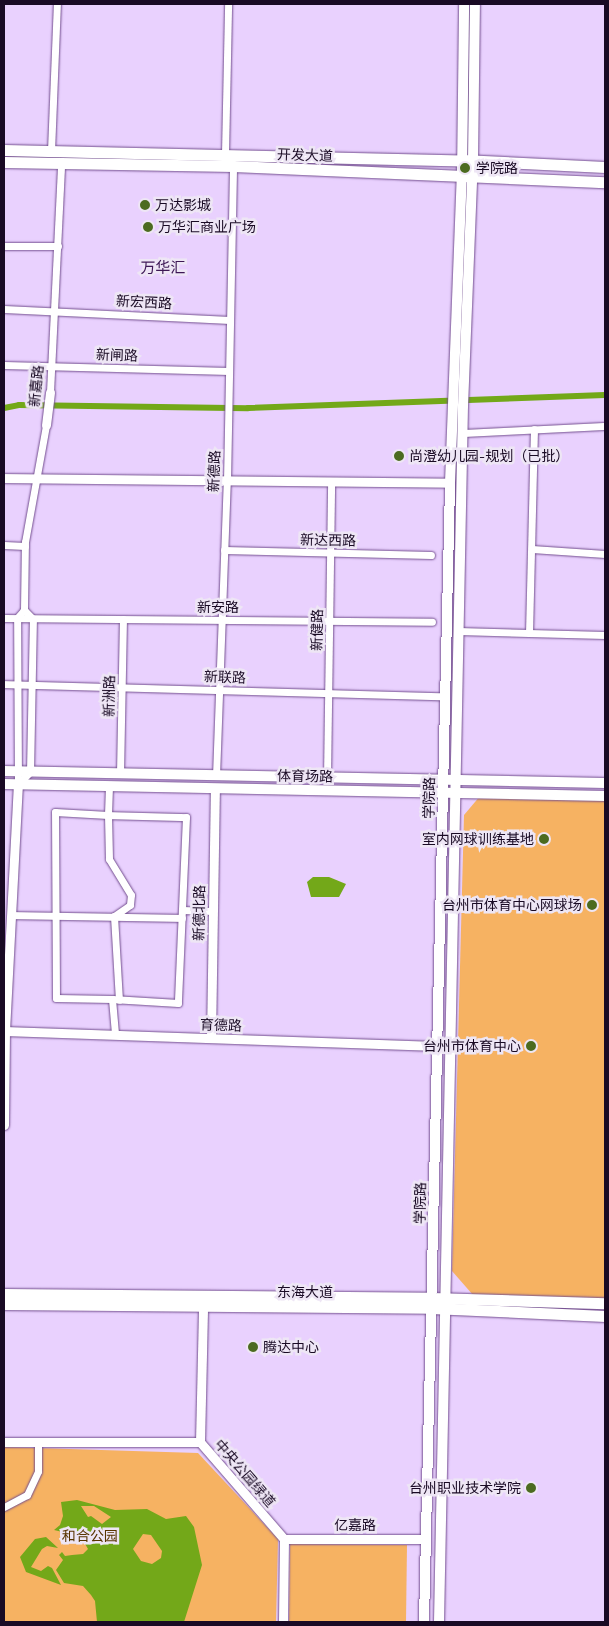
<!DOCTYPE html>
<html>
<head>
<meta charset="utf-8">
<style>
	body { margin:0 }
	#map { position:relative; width:609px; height:1626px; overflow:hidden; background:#e9d1fe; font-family:"Titillium Web","Noto Sans SC",sans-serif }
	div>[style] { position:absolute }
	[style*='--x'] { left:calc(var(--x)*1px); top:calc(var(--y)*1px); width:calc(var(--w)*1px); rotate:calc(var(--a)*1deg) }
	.green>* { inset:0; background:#f6b262 }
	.water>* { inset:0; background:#73a819 }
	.canal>* { height:6px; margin:-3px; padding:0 3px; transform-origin:3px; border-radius:3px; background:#73a819 }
	.roads { filter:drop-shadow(0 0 1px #734e8f) drop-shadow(0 0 1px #734e8f) }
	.minor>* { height:7px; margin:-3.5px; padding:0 3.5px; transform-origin:3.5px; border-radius:3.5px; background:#fff }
	.tertiary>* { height:9px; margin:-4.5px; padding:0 4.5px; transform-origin:4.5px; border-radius:4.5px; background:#fff }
	.secondary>* { height:10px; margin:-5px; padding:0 5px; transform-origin:5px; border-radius:5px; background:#fff }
	.primary>* { height:11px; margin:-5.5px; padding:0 5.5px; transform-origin:5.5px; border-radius:5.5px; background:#fff }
	.dots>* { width:14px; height:14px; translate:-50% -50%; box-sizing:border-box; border:2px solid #eee6f5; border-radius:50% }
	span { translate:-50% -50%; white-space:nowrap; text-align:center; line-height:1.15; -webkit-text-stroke:5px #eee6f5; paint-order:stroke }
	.street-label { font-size:14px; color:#190a24 }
	.poi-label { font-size:14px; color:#190a24 }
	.left { translate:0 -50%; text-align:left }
	.right { translate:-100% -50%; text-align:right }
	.park-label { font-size:14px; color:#583400 }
	.neighbourhood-label { font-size:15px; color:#3d1755 }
	.frame { position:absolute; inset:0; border:5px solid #190a24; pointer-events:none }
</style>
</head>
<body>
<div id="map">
	<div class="green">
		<div style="clip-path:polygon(486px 789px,605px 793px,605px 1299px,473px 1295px,452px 1271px,464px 815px)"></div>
		<div style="clip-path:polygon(4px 1447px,198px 1453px,278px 1539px,276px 1622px,4px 1622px)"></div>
		<div style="clip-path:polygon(290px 1544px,407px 1545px,406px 1622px,289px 1622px)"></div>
	</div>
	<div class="water">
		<div style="clip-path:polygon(313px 877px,329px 877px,346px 884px,339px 897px,311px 897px,307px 882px)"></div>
		<div style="clip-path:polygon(evenodd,77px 1500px,115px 1510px,147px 1509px,166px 1519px,186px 1516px,194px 1527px,202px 1565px,184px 1622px,97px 1622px,95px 1601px,91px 1595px,83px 1586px,64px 1583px,56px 1570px,63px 1560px,59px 1555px,62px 1552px,65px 1556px,72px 1555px,83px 1554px,88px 1549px,84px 1542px,71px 1534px,54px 1530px,60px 1525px,63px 1516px,61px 1502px,77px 1500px,81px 1506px,94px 1506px,111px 1517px,102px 1524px,91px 1516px,88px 1517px,81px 1506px,77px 1500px,143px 1534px,151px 1535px,162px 1551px,161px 1558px,152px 1564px,141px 1561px,133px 1549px,143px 1534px)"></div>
		<div style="clip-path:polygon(46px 1537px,58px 1548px,47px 1546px,42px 1549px,31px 1567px,41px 1571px,48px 1566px,52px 1568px,61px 1585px,26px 1572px,20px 1557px,35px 1539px)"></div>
	</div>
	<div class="canal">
		<div style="--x:4;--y:408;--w:15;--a:-11"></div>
		<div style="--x:19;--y:405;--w:229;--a:0.8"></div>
		<div style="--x:248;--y:408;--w:357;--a:-2.1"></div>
	</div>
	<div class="roads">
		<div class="minor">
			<div style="--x:51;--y:151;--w:147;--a:-87.7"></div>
			<div style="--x:225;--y:153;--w:149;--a:-88.8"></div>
			<div style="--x:4;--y:246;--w:54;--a:0"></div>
			<div style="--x:4;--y:309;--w:226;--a:2.8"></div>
			<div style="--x:4;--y:365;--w:225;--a:1.5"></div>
			<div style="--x:50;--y:392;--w:228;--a:-87.2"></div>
			<div style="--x:462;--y:433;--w:143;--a:-2.8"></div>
			<div style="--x:4;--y:545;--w:21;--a:3"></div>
			<div style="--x:532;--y:549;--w:73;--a:3.9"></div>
			<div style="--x:224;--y:550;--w:207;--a:1.4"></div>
			<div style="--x:4;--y:618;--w:428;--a:0.5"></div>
			<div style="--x:458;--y:631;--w:147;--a:1.6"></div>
			<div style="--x:529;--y:633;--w:204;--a:-88.6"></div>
			<div style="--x:4;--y:684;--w:441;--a:1.6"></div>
			<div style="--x:120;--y:774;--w:155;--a:-88.9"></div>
			<div style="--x:216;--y:776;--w:295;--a:-87.9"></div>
			<div style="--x:227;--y:481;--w:315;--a:-88.9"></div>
			<div style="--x:327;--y:778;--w:296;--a:-89.2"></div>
			<div style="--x:18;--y:784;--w:166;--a:-90.3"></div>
			<div style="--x:17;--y:618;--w:11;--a:-49"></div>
			<div style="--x:24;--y:610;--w:68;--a:-89.2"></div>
			<div style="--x:25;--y:542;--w:119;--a:-79.8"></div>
			<div style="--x:18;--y:784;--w:17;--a:-45"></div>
			<div style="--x:30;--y:772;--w:153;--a:-88.9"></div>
			<div style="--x:33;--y:619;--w:13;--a:-135"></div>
			<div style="--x:109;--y:786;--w:29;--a:92"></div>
			<div style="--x:108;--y:815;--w:78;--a:1.5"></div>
			<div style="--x:186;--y:817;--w:186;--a:92.5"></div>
			<div style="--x:178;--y:1003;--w:66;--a:-176.5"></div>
			<div style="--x:112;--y:999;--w:36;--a:85"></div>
			<div style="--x:182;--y:910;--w:31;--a:2"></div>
			<div style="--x:11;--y:915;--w:171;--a:1"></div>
			<div style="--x:112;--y:999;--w:56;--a:-179"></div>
			<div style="--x:56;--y:998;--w:186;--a:-90.3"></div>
			<div style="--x:55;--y:812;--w:53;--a:3.2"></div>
			<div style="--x:108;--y:815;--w:44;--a:88.7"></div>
			<div style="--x:109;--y:859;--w:42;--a:58.6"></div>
			<div style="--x:131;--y:895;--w:10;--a:96"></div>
			<div style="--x:130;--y:905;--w:19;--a:145"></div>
			<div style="--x:114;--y:916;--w:84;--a:86.6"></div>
			<div style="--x:4;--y:1507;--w:26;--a:-28"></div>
			<div style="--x:27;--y:1495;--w:26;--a:-65"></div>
			<div style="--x:38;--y:1471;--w:29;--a:-90"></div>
		</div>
		<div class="tertiary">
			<div style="--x:46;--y:425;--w:33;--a:-83"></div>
			<div style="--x:4;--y:478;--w:446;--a:0.6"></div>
			<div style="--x:4;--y:1031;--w:433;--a:2"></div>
			<div style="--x:211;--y:1038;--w:250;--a:-89.1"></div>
			<div style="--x:4;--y:1125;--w:94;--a:-89.4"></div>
			<div style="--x:5;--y:1031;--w:247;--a:-87"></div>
			<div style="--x:4;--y:1442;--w:196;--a:0"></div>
			<div style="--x:200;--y:1442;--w:128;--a:49.1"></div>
			<div style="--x:284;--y:1539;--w:83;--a:90.7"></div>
			<div style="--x:200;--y:1442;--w:136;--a:-88.7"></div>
			<div style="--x:284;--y:1539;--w:142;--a:0"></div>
		</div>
		<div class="secondary">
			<div style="--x:4;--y:771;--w:601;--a:1.14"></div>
			<div style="--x:4;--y:784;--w:601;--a:1.14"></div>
			<div style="--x:424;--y:1622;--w:1139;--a:-88.69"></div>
			<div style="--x:450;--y:483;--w:307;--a:-87.8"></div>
			<div style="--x:462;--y:176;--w:172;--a:-89.3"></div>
			<div style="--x:439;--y:1622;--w:1216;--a:-88.87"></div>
			<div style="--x:463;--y:406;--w:245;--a:-87.7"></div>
			<div style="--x:473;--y:161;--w:157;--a:-89.3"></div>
		</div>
		<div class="primary">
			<div style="--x:4;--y:150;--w:458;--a:1.3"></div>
			<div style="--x:462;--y:160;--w:143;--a:2.8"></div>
			<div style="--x:4;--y:162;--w:229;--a:1"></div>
			<div style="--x:233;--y:166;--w:372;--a:2.5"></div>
			<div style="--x:4;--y:1294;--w:428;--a:0.5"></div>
			<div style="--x:432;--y:1298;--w:173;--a:1.7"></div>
			<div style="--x:4;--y:1304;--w:427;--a:0.5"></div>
			<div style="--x:431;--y:1308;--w:174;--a:2.6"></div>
		</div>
	</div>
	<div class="dots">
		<div style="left:465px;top:168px;background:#4c6b20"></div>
		<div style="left:145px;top:205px;background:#4c6b20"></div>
		<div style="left:148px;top:227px;background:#4c6b20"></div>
		<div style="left:399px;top:456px;background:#4c6b20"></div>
		<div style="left:544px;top:839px;background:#4c6b20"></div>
		<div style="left:592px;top:905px;background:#4c6b20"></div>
		<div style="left:531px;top:1046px;background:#4c6b20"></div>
		<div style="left:253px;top:1347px;background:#4c6b20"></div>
		<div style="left:531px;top:1488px;background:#4c6b20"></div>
	</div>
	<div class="street-label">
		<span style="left:305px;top:155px;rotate:2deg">开发大道</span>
		<span style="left:144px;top:302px;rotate:3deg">新宏西路</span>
		<span style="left:117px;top:355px;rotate:2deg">新闸路</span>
		<span style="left:36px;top:386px;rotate:-84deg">新嘉路</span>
		<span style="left:214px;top:471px;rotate:-88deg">新德路</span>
		<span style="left:328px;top:540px;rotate:1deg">新达西路</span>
		<span style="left:218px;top:607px">新安路</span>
		<span style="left:317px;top:630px;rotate:-89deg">新健路</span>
		<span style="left:225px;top:677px;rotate:2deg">新联路</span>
		<span style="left:109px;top:696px;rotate:-89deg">新洲路</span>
		<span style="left:305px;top:776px;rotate:1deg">体育场路</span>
		<span style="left:429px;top:798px;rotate:-89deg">学院路</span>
		<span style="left:199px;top:913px;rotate:-89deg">新德北路</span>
		<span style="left:221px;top:1025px;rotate:2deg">育德路</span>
		<span style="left:420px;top:1203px;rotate:-89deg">学院路</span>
		<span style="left:305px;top:1292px">东海大道</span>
		<span style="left:245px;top:1473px;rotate:49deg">中央公园绿道</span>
		<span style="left:355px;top:1525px">亿嘉路</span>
	</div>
	<div class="poi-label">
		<span class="left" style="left:476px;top:168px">学院路</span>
		<span class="left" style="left:155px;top:205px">万达影城</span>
		<span class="left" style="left:158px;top:227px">万华汇商业广场</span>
		<span class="left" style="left:409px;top:456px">尚澄幼儿园-规划（已批）</span>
		<span class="right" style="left:534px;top:839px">室内网球训练基地</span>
		<span class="right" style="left:582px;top:905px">台州市体育中心网球场</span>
		<span class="right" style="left:521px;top:1046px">台州市体育中心</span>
		<span class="left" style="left:263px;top:1347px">腾达中心</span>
		<span class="right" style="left:521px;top:1488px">台州职业技术学院</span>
	</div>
	<div class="park-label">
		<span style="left:90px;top:1536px">和合公园</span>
	</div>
	<div class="neighbourhood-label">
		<span style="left:163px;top:268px">万华汇</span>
	</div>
	<div class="frame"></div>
</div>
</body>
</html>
